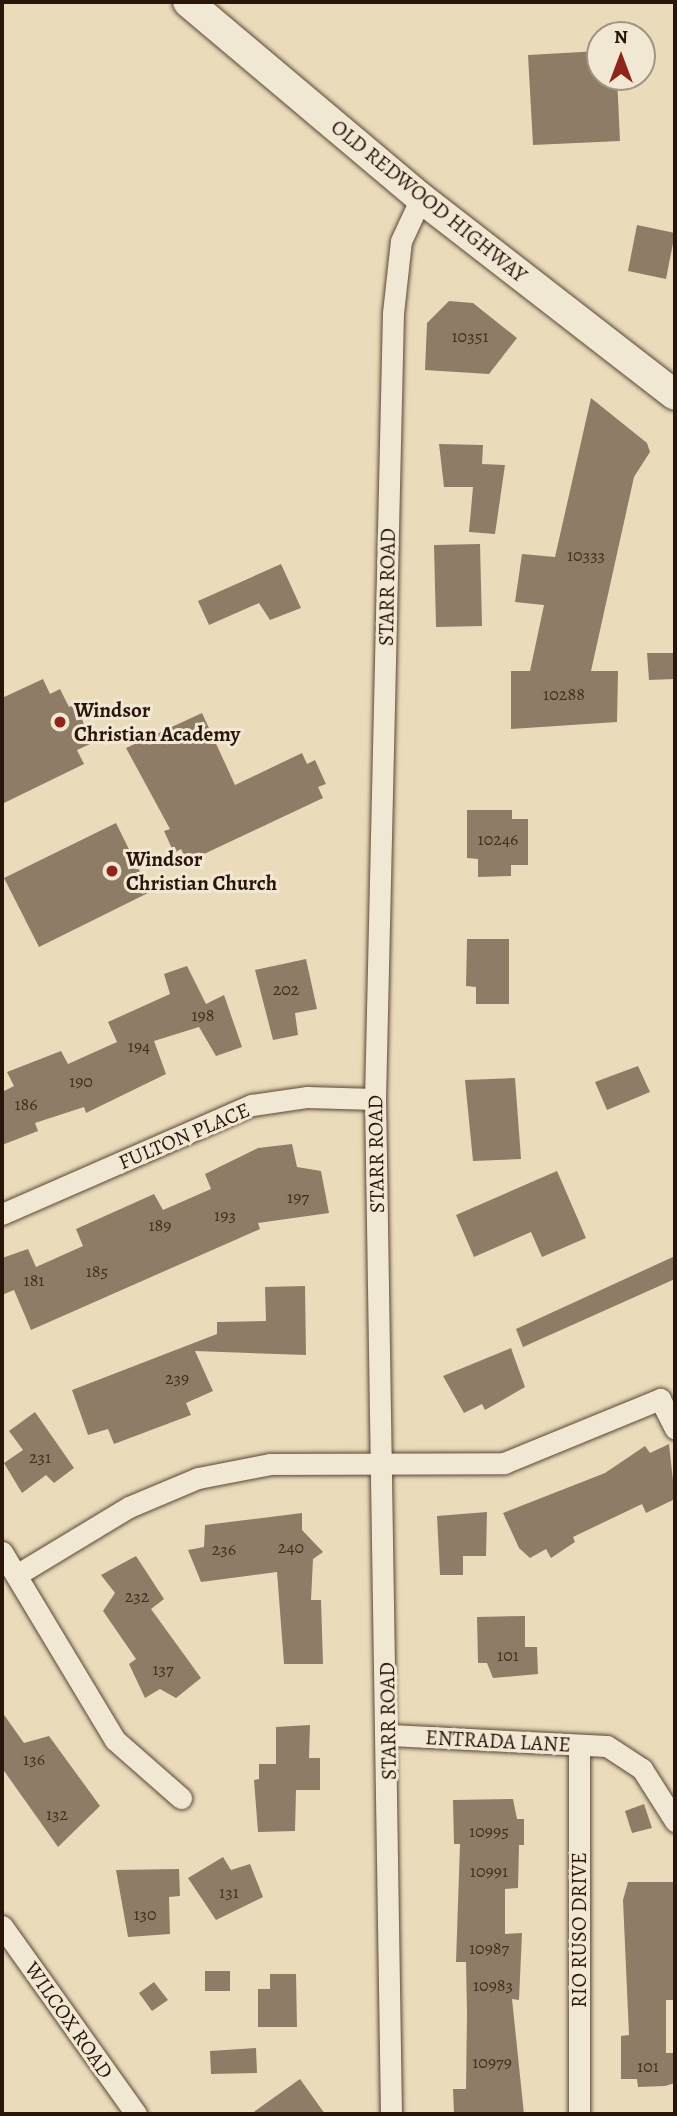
<!DOCTYPE html>
<html>
<head>
<meta charset="utf-8">
<style>
	body { margin:0 }
	#map { position:relative; width:677px; height:2116px; overflow:hidden; background:#eadcbb; font-family:Alegreya,serif }
	div>[style] { position:absolute }
	[style*='--x'] { left:calc(var(--x)*1px); top:calc(var(--y)*1px); width:calc(var(--w)*1px); rotate:calc(var(--a)*1deg) }
	.building>* { inset:0; background:#8e7c66 }
	.roads { filter:drop-shadow(0 0 2px #5b4636) drop-shadow(0 0 2px #5b4636) }
	.minor>* { height:21px; margin:-10.5px; padding:0 10.5px; transform-origin:10.5px; border-radius:10.5px; background:#f1e8d3 }
	.secondary>* { height:30px; margin:-15px; padding:0 15px; transform-origin:15px; border-radius:15px; background:#f1e8d3 }
	.dots>* { width:19px; height:19px; translate:-50% -50%; box-sizing:border-box; border:4px solid #f1e8d3; border-radius:50% }
	span { translate:-50% -50%; white-space:nowrap; text-align:center; line-height:1.15; -webkit-text-stroke:6px #f1e8d3; paint-order:stroke }
	.number-label { font-size:18px; color:#442e21 }
	.number-label span { -webkit-text-stroke-width:0 }
	.street-label { font-size:21px; color:#2b140a }
	.poi-label { font-size:21px; color:#2b140a; font-weight:700 }
	.left { translate:0 -50%; text-align:left }
	.frame { position:absolute; inset:0; border:4px solid #2b140a; pointer-events:none }
	.north { position:absolute; left:586px; top:21px; width:70px; height:70px; box-sizing:border-box; background:#f1e8d3; border:2px solid #a29383; border-radius:50%; rotate:0deg; font-size:19px; font-weight:700; line-height:28px; text-align:center; color:#2b140a }
	.north::after { content:''; display:block; margin:auto; width:24px; height:32px; background:#8f2418; clip-path:polygon(50% 0,100% 100%,50% 72%,0 100%) }
</style>
</head>
<body>
<div id="map">
	<div class="building">
		<div style="clip-path:polygon(600px 51px,600px 77px,617px 77px,620px 141px,533px 145px,528px 55px)"></div>
		<div style="clip-path:polygon(637px 225px,675px 233px,666px 279px,628px 271px)"></div>
		<div style="clip-path:polygon(449px 301px,473px 303px,517px 338px,489px 374px,425px 370px,427px 323px)"></div>
		<div style="clip-path:polygon(591px 398px,647px 443px,650px 452px,634px 477px,591px 671px,618px 671px,617px 722px,511px 729px,511px 671px,530px 671px,544px 605px,515px 602px,522px 554px,555px 557px)"></div>
		<div style="clip-path:polygon(439px 444px,483px 445px,482px 464px,505px 465px,495px 534px,469px 532px,473px 487px,444px 487px)"></div>
		<div style="clip-path:polygon(480px 544px,482px 626px,436px 627px,434px 545px)"></div>
		<div style="clip-path:polygon(281px 564px,301px 608px,270px 620px,259px 603px,209px 625px,198px 601px)"></div>
		<div style="clip-path:polygon(647px 653px,675px 653px,675px 679px,649px 680px)"></div>
		<div style="clip-path:polygon(43px 679px,50px 694px,60px 689px,69px 707px,77px 703px,90px 744px,77px 750px,84px 764px,2px 804px,2px 698px)"></div>
		<div style="clip-path:polygon(202px 713px,235px 785px,302px 753px,307px 764px,315px 760px,326px 784px,318px 787px,323px 798px,187px 862px,181px 849px,174px 853px,164px 831px,170px 829px,126px 748px)"></div>
		<div style="clip-path:polygon(467px 810px,512px 810px,512px 819px,528px 819px,528px 865px,511px 865px,511px 876px,478px 877px,478px 859px,467px 858px)"></div>
		<div style="clip-path:polygon(116px 823px,150px 892px,39px 947px,4px 878px)"></div>
		<div style="clip-path:polygon(467px 939px,509px 939px,509px 1004px,476px 1004px,476px 987px,466px 986px)"></div>
		<div style="clip-path:polygon(306px 959px,317px 1009px,295px 1013px,298px 1035px,273px 1040px,255px 970px)"></div>
		<div style="clip-path:polygon(187px 966px,206px 1004px,224px 995px,242px 1047px,216px 1056px,199px 1027px,154px 1041px,166px 1074px,86px 1113px,84px 1107px,35px 1123px,38px 1131px,2px 1145px,2px 1092px,14px 1086px,7px 1072px,61px 1051px,68px 1064px,117px 1042px,108px 1022px,170px 994px,164px 974px)"></div>
		<div style="clip-path:polygon(638px 1066px,650px 1092px,607px 1110px,595px 1082px)"></div>
		<div style="clip-path:polygon(515px 1078px,521px 1159px,473px 1161px,465px 1080px)"></div>
		<div style="clip-path:polygon(292px 1144px,297px 1167px,321px 1171px,329px 1213px,258px 1223px,260px 1229px,31px 1330px,14px 1290px,2px 1295px,2px 1258px,28px 1249px,36px 1267px,83px 1246px,76px 1229px,154px 1194px,163px 1210px,211px 1189px,205px 1174px,258px 1148px)"></div>
		<div style="clip-path:polygon(557px 1171px,586px 1238px,542px 1257px,531px 1232px,474px 1257px,456px 1215px)"></div>
		<div style="clip-path:polygon(675px 1256px,675px 1279px,523px 1347px,516px 1329px)"></div>
		<div style="clip-path:polygon(305px 1286px,306px 1355px,195px 1351px,213px 1391px,186px 1403px,191px 1415px,114px 1444px,108px 1429px,88px 1435px,72px 1390px,217px 1334px,217px 1322px,266px 1321px,265px 1287px)"></div>
		<div style="clip-path:polygon(511px 1348px,525px 1387px,485px 1410px,482px 1404px,464px 1413px,443px 1376px)"></div>
		<div style="clip-path:polygon(35px 1412px,74px 1468px,54px 1483px,46px 1475px,22px 1493px,4px 1463px,23px 1450px,9px 1431px)"></div>
		<div style="clip-path:polygon(669px 1444px,675px 1499px,646px 1513px,642px 1504px,573px 1537px,575px 1542px,551px 1558px,546px 1549px,530px 1558px,519px 1548px,503px 1513px,605px 1473px,645px 1446px,650px 1453px)"></div>
		<div style="clip-path:polygon(487px 1512px,486px 1556px,463px 1556px,463px 1575px,440px 1575px,437px 1516px)"></div>
		<div style="clip-path:polygon(302px 1513px,302px 1530px,323px 1552px,313px 1559px,311px 1600px,321px 1600px,323px 1664px,284px 1664px,277px 1572px,201px 1582px,188px 1550px,204px 1547px,205px 1525px)"></div>
		<div style="clip-path:polygon(136px 1556px,164px 1599px,151px 1609px,201px 1678px,176px 1698px,160px 1689px,145px 1698px,129px 1664px,136px 1659px,103px 1611px,115px 1593px,101px 1575px)"></div>
		<div style="clip-path:polygon(525px 1616px,525px 1647px,537px 1647px,538px 1674px,493px 1678px,487px 1663px,478px 1663px,477px 1617px)"></div>
		<div style="clip-path:polygon(2px 1712px,24px 1743px,49px 1736px,100px 1806px,58px 1847px,2px 1768px)"></div>
		<div style="clip-path:polygon(310px 1725px,309px 1758px,320px 1758px,320px 1790px,296px 1790px,295px 1831px,258px 1832px,254px 1780px,259px 1779px,259px 1764px,276px 1764px,276px 1727px)"></div>
		<div style="clip-path:polygon(513px 1799px,517px 1819px,524px 1819px,524px 1845px,519px 1845px,518px 1888px,505px 1889px,505px 1934px,522px 1933px,519px 2000px,512px 1999px,524px 2114px,454px 2114px,453px 2089px,466px 2089px,467px 2014px,466px 1962px,456px 1962px,460px 1844px,454px 1844px,453px 1800px)"></div>
		<div style="clip-path:polygon(644px 1804px,652px 1828px,632px 1833px,625px 1811px)"></div>
		<div style="clip-path:polygon(223px 1857px,231px 1870px,250px 1864px,263px 1897px,216px 1920px,188px 1878px)"></div>
		<div style="clip-path:polygon(179px 1869px,180px 1896px,169px 1897px,170px 1934px,128px 1937px,116px 1870px)"></div>
		<div style="clip-path:polygon(628px 1882px,674px 1882px,675px 2000px,666px 2000px,666px 2053px,675px 2053px,675px 2083px,665px 2086px,638px 2087px,637px 2079px,621px 2079px,621px 2036px,629px 2035px,623px 1900px)"></div>
		<div style="clip-path:polygon(205px 1971px,230px 1971px,230px 1991px,205px 1991px)"></div>
		<div style="clip-path:polygon(270px 1974px,296px 1974px,297px 2027px,258px 2027px,258px 1989px,270px 1989px)"></div>
		<div style="clip-path:polygon(154px 1982px,168px 2000px,152px 2011px,139px 1993px)"></div>
		<div style="clip-path:polygon(256px 2048px,257px 2073px,211px 2074px,210px 2051px)"></div>
		<div style="clip-path:polygon(300px 2079px,325px 2114px,251px 2114px)"></div>
	</div>
	<div class="roads">
		<div class="minor">
			<div style="--x:2;--y:1214;--w:273;--a:-23.6"></div>
			<div style="--x:252;--y:1105;--w:56;--a:-8.3"></div>
			<div style="--x:307;--y:1097;--w:68;--a:1.7"></div>
			<div style="--x:2;--y:1552;--w:219;--a:59"></div>
			<div style="--x:115;--y:1740;--w:88;--a:41.3"></div>
			<div style="--x:18;--y:1574;--w:130;--a:-31.1"></div>
			<div style="--x:129;--y:1507;--w:75;--a:-22.8"></div>
			<div style="--x:198;--y:1478;--w:73;--a:-11"></div>
			<div style="--x:270;--y:1464;--w:234;--a:-0.2"></div>
			<div style="--x:504;--y:1463;--w:169;--a:-22.3"></div>
			<div style="--x:660;--y:1399;--w:33;--a:63"></div>
			<div style="--x:390;--y:1735;--w:217;--a:2.9"></div>
			<div style="--x:607;--y:1746;--w:42;--a:33.3"></div>
			<div style="--x:642;--y:1769;--w:62;--a:57.6"></div>
			<div style="--x:579;--y:1746;--w:368;--a:90"></div>
			<div style="--x:2;--y:1926;--w:231;--a:54.5"></div>
			<div style="--x:391;--y:2114;--w:1015;--a:-90.9"></div>
			<div style="--x:375;--y:1099;--w:786;--a:-88.69"></div>
			<div style="--x:393;--y:313;--w:72;--a:-83.7"></div>
			<div style="--x:401;--y:241;--w:47;--a:-65.1"></div>
		</div>
		<div class="secondary">
			<div style="--x:188;--y:2;--w:304;--a:40.1"></div>
			<div style="--x:421;--y:198;--w:321;--a:37.8"></div>
		</div>
	</div>
	<div class="dots">
		<div style="left:60px;top:722px;background:#8f2418"></div>
		<div style="left:112px;top:871px;background:#8f2418"></div>
	</div>
	<div class="number-label">
		<span style="left:470px;top:336px">10351</span>
		<span style="left:586px;top:555px">10333</span>
		<span style="left:564px;top:694px">10288</span>
		<span style="left:498px;top:839px">10246</span>
		<span style="left:286px;top:989px">202</span>
		<span style="left:203px;top:1015px">198</span>
		<span style="left:139px;top:1046px">194</span>
		<span style="left:81px;top:1081px">190</span>
		<span style="left:26px;top:1104px">186</span>
		<span style="left:298px;top:1197px">197</span>
		<span style="left:225px;top:1215px">193</span>
		<span style="left:160px;top:1225px">189</span>
		<span style="left:97px;top:1271px">185</span>
		<span style="left:34px;top:1280px">181</span>
		<span style="left:177px;top:1378px">239</span>
		<span style="left:40px;top:1457px">231</span>
		<span style="left:291px;top:1547px">240</span>
		<span style="left:224px;top:1549px">236</span>
		<span style="left:137px;top:1596px">232</span>
		<span style="left:508px;top:1655px">101</span>
		<span style="left:163px;top:1669px">137</span>
		<span style="left:34px;top:1759px">136</span>
		<span style="left:57px;top:1814px">132</span>
		<span style="left:489px;top:1831px">10995</span>
		<span style="left:489px;top:1871px">10991</span>
		<span style="left:229px;top:1892px">131</span>
		<span style="left:145px;top:1914px">130</span>
		<span style="left:489px;top:1948px">10987</span>
		<span style="left:493px;top:1985px">10983</span>
		<span style="left:492px;top:2062px">10979</span>
		<span style="left:648px;top:2066px">101</span>
	</div>
	<div class="street-label">
		<span style="left:429px;top:201px;rotate:39deg">OLD REDWOOD HIGHWAY</span>
		<span style="left:387px;top:587px;rotate:-89deg">STARR ROAD</span>
		<span style="left:184px;top:1136px;rotate:-23deg">FULTON PLACE</span>
		<span style="left:376px;top:1154px;rotate:-91deg">STARR ROAD</span>
		<span style="left:388px;top:1721px;rotate:-91deg">STARR ROAD</span>
		<span style="left:498px;top:1741px;rotate:3deg">ENTRADA LANE</span>
		<span style="left:579px;top:1930px;rotate:-90deg">RIO RUSO DRIVE</span>
		<span style="left:69px;top:2020px;rotate:55deg">WILCOX ROAD</span>
	</div>
	<div class="poi-label">
		<span class="left" style="left:74px;top:722px">Windsor<br>Christian Academy</span>
		<span class="left" style="left:126px;top:871px">Windsor<br>Christian Church</span>
	</div>
	<div class="frame"></div>
	<div class="north">N</div>
</div>
</body>
</html>
